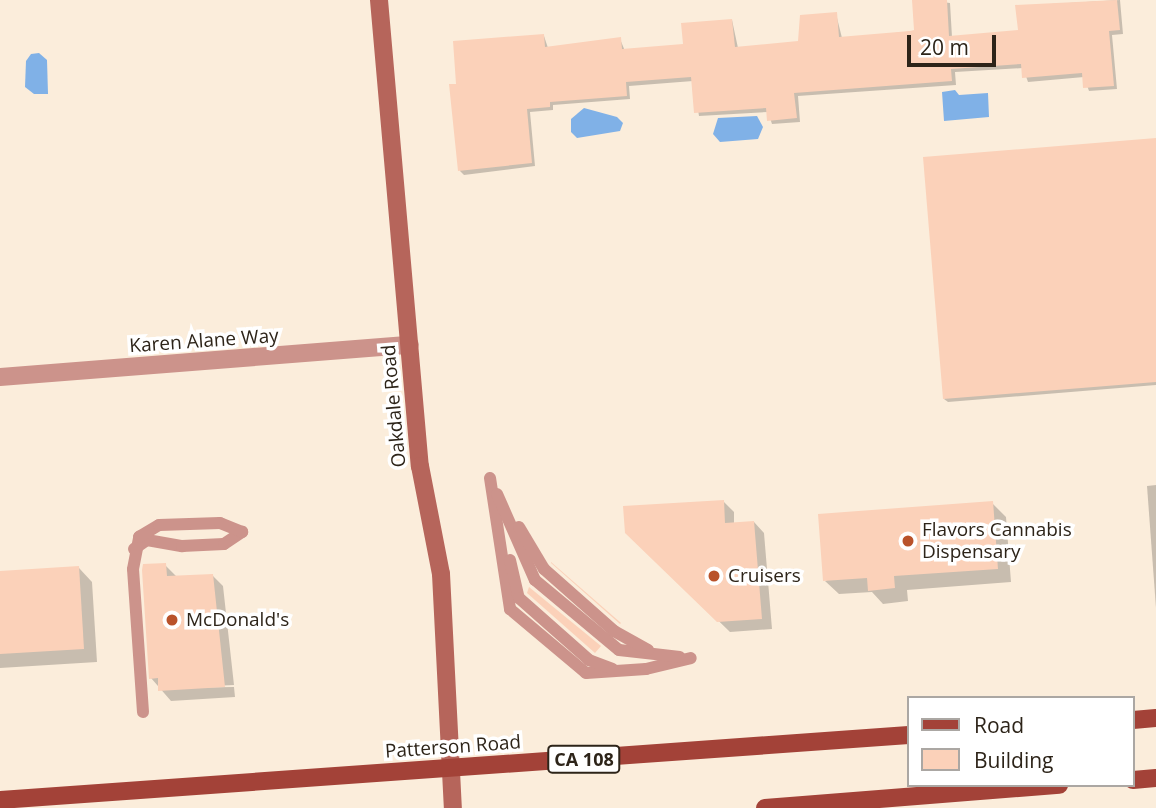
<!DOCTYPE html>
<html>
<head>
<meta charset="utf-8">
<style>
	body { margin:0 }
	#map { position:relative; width:1156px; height:808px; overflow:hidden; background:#fbeddb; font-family:"Open Sans",sans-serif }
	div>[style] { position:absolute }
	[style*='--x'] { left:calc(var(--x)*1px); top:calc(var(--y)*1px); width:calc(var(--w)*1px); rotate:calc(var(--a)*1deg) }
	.water>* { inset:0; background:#80b1e7 }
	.shadow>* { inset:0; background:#0003 }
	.building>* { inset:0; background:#fbd1b9 }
	.lane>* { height:12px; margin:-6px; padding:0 6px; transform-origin:6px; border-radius:6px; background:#cc938b }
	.street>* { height:18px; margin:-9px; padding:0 9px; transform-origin:9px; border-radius:9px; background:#cc938b }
	.secondary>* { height:18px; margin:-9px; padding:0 9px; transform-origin:9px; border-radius:9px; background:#b6655b }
	.primary>* { height:18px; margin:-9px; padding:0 9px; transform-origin:9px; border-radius:9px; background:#a34238 }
	.dots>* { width:19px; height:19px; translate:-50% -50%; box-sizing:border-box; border:4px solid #fff; border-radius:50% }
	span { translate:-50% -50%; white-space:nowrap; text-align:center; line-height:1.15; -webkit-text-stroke:7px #fff; paint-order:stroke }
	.shield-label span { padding:2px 5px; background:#fff; border:2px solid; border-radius:5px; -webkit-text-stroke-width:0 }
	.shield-label { font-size:18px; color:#2d2419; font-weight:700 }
	.street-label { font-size:19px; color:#2d2419 }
	.poi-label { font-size:19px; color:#2d2419 }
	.left { translate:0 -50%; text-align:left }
	.legend { position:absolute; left:907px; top:696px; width:228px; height:91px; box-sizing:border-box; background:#fff; border:2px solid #aba7a3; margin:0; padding:9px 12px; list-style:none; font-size:21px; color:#2d2419 }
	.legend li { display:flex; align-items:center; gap:14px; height:35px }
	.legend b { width:35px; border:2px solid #aba7a3 }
	.scale { position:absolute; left:907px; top:35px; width:89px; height:32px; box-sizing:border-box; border:4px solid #2d2419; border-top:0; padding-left:9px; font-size:21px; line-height:24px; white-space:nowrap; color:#2d2419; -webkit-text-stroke:5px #fff; paint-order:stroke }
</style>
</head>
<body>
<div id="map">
	<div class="water">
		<div style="clip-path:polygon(31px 54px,39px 53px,47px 60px,48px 94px,34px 94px,25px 87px,26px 61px)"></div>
		<div style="clip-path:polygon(955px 90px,959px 95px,988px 93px,989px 117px,944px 121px,942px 92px)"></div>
		<div style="clip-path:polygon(584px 108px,617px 117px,623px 123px,620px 131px,577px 138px,571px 132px,571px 119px)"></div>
		<div style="clip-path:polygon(757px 116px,763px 127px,758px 139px,720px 142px,713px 134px,718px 118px)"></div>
	</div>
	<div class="shadow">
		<div style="clip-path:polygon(925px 0,950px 3px,952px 37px,1019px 31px,1017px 6px,1120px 0,1123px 34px,1112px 35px,1117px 89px,1089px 91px,1084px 77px,1028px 82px,1023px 68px,955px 72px,956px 85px,798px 96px,800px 122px,772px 124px,768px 112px,699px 116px,693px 81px,629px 86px,630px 99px,553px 105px,553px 110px,530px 112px,535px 166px,464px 175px,460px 171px,458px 85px,544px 36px,548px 48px,620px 39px,625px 51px,685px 46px,732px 20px,738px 48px,799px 43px,836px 14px,842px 38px,916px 31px)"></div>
		<div style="clip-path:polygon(1156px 139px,1156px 385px,948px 402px,944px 399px)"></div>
		<div style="clip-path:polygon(1156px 485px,1156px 608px,1147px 486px)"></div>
		<div style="clip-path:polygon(723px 501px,734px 512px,734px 524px,754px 522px,764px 533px,772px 629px,730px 632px,627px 532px)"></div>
		<div style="clip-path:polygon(992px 503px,1006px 517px,1011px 582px,907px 590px,908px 601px,883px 604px,872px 592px,839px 594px,825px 581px)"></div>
		<div style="clip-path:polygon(165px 565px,176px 576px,213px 576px,223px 586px,234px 685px,166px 688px,234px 687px,235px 697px,171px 701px,151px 678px)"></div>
		<div style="clip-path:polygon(79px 568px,92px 582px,97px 662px,0 668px,0 573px)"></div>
	</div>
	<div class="building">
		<div style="clip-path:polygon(912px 0,947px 0,949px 36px,1018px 30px,1015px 5px,1117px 0,1120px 30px,1109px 31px,1114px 86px,1083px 88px,1082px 73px,1022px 78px,1021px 64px,951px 69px,952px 81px,794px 93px,797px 118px,767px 121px,766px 108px,694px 113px,691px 77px,626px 82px,627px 96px,550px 102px,550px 107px,527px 109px,532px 163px,458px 171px,449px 84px,456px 84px,453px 41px,544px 34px,545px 47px,621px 37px,622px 49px,683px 44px,681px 23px,732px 19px,735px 47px,798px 41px,800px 15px,837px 12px,839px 37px,910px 31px,914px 30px)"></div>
		<div style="clip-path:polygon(1156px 138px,1156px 382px,943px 399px,923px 157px)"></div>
		<div style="clip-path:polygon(724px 500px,725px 523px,754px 521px,762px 619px,717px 622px,625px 533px,623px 506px)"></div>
		<div style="clip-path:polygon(993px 501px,998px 569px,894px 576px,895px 588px,868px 591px,867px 578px,823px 581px,818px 514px)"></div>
		<div style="clip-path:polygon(551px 562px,621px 623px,620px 624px,551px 563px)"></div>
		<div style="clip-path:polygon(166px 563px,167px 576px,213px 574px,225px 687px,158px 691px,158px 678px,149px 679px,142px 570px,143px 564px)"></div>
		<div style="clip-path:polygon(79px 566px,84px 649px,0 654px,0 571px)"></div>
		<div style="clip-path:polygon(529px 587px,601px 646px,595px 653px,527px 593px)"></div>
	</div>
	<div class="lane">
		<div style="--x:490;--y:478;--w:133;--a:81.3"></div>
		<div style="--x:510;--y:609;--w:99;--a:40.1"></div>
		<div style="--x:586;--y:673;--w:60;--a:-3.8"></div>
		<div style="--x:646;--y:669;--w:46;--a:-13.7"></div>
		<div style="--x:497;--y:494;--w:94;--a:66.2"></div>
		<div style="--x:535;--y:580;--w:109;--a:39.8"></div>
		<div style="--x:619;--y:650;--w:61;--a:6.5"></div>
		<div style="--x:519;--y:527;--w:49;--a:59.2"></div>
		<div style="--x:544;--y:569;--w:94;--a:41.5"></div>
		<div style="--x:614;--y:631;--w:39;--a:29"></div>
		<div style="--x:134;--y:549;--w:16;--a:-35"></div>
		<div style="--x:147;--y:540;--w:36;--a:10"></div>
		<div style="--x:182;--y:546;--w:42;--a:-2.7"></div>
		<div style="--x:224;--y:544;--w:22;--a:-34"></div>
		<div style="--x:510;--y:560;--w:39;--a:77"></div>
		<div style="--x:519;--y:598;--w:94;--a:41.5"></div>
		<div style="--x:589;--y:660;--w:25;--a:21"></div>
		<div style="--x:143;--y:712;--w:143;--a:-94"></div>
		<div style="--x:133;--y:569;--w:33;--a:-79"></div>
		<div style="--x:139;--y:537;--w:23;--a:-31"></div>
		<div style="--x:159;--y:525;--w:61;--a:-1.9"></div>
		<div style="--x:220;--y:523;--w:24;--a:22"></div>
	</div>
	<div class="street">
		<div style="--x:0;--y:377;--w:411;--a:-4.5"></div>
	</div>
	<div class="secondary">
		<div style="--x:379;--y:0;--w:468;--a:85"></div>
		<div style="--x:420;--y:466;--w:110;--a:79"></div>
		<div style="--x:441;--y:574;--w:234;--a:87.1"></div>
	</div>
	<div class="primary">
		<div style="--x:1133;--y:720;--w:23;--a:-5"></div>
		<div style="--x:1133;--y:780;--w:23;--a:-5"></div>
		<div style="--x:0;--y:800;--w:911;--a:-4.09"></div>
		<div style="--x:765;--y:808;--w:295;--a:-4.5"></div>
	</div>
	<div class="dots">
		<div style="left:908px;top:541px;background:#b9522a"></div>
		<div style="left:714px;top:576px;background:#b9522a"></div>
		<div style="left:172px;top:620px;background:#b9522a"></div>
	</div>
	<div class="shield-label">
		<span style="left:584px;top:759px">CA 108</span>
	</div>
	<div class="street-label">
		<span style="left:204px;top:341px;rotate:-4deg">Karen Alane Way</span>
		<span style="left:394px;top:406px;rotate:-95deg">Oakdale Road</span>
		<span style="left:453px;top:747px;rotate:-4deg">Patterson Road</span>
	</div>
	<div class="poi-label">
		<span class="left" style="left:922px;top:541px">Flavors Cannabis<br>Dispensary</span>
		<span class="left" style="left:728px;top:576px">Cruisers</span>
		<span class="left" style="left:186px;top:620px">McDonald's</span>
	</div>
	<ul class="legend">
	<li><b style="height:9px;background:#a34238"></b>Road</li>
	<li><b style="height:19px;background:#fbd1b9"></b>Building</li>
	</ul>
	<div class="scale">20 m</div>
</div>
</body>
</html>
